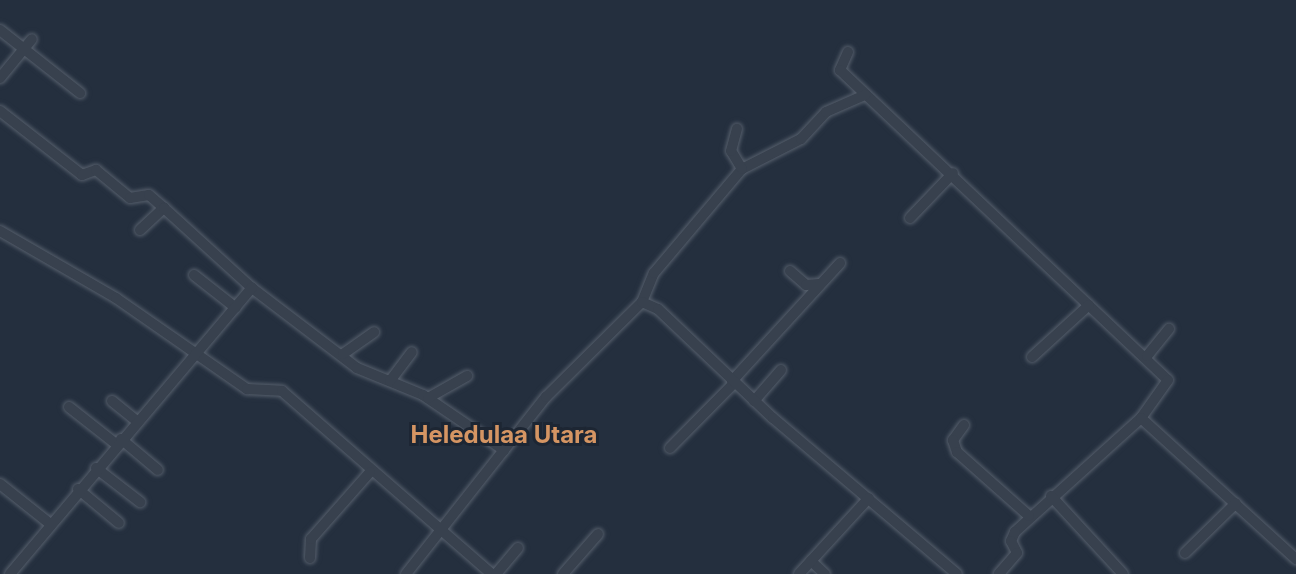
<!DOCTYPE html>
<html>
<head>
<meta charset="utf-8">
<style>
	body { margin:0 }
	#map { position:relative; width:1296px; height:574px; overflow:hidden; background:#242f3e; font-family:Inter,sans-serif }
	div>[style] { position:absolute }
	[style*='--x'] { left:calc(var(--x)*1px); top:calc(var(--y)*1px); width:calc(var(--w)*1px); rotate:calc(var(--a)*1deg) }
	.roads { filter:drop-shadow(0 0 2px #565f6c) drop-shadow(0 0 2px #565f6c) }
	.minor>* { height:10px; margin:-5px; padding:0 5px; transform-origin:5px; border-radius:5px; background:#38414e }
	span { translate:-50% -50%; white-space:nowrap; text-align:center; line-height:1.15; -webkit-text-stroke:6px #1d2633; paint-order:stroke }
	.district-label { font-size:24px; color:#d59563; font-weight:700 }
</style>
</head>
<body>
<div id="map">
	<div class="roads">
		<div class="minor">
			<div style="--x:0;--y:30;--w:102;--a:38.2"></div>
			<div style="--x:848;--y:52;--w:20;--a:114"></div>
			<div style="--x:840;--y:70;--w:451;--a:43.4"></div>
			<div style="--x:1168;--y:380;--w:47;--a:125.4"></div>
			<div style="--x:1141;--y:418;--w:170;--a:137.9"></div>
			<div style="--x:1015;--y:532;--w:10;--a:114"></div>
			<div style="--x:1011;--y:541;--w:13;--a:63"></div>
			<div style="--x:1017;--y:553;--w:28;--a:131"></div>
			<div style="--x:0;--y:78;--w:50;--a:-50.6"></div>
			<div style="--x:0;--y:111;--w:104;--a:38"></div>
			<div style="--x:82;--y:175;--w:15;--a:-20"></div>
			<div style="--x:96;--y:170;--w:44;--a:39.5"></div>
			<div style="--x:130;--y:198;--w:19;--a:-9"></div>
			<div style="--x:149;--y:195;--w:20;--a:41"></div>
			<div style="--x:742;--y:169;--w:66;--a:-27"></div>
			<div style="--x:801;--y:139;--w:37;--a:-47"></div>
			<div style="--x:826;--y:112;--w:43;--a:-23.6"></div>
			<div style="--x:910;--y:218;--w:62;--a:-46.3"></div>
			<div style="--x:140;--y:230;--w:33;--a:-43"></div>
			<div style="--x:164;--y:208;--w:119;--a:42.3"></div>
			<div style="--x:252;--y:288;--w:132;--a:37.3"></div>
			<div style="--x:357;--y:368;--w:71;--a:22.2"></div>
			<div style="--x:423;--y:395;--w:98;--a:34.2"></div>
			<div style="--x:0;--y:231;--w:134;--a:30"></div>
			<div style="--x:116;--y:298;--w:160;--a:34.8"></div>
			<div style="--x:247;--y:389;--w:35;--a:3"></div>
			<div style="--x:282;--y:391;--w:279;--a:41.1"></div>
			<div style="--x:790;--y:271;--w:21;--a:41"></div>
			<div style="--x:806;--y:285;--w:13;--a:-4"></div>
			<div style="--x:194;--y:275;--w:53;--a:38.2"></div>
			<div style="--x:642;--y:302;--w:31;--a:-68"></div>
			<div style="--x:654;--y:273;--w:136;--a:-49.8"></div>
			<div style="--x:742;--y:169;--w:21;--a:-121"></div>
			<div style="--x:731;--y:151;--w:23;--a:-75"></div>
			<div style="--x:343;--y:354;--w:38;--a:-35"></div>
			<div style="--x:1147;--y:356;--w:35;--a:-51"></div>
			<div style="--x:1032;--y:357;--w:77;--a:-42.4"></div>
			<div style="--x:390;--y:381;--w:36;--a:-53"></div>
			<div style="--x:732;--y:381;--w:160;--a:-47.5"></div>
			<div style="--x:428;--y:398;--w:45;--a:-29.4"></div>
			<div style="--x:112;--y:401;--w:32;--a:39"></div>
			<div style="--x:754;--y:401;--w:41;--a:-48.9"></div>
			<div style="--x:69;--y:407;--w:60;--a:38.2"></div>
			<div style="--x:1141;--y:418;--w:210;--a:42.3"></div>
			<div style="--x:964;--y:425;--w:19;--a:126"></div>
			<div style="--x:953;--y:440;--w:13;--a:72"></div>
			<div style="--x:957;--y:452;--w:96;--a:41.6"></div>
			<div style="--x:121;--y:439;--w:48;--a:40"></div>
			<div style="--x:670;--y:448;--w:91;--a:-45.4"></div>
			<div style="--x:96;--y:468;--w:56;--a:37.7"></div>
			<div style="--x:0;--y:484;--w:63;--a:38.5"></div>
			<div style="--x:78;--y:489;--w:53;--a:39.7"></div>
			<div style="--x:1051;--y:496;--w:106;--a:47.3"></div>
			<div style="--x:1185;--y:553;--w:71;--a:-44.4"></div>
			<div style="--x:310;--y:558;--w:19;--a:-87"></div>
			<div style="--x:311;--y:539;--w:89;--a:-48.6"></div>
			<div style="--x:811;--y:561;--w:19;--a:43"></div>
			<div style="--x:10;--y:574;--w:375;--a:-49.8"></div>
			<div style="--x:406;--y:574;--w:226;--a:-51.7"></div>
			<div style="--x:546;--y:397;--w:135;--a:-44.7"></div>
			<div style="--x:642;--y:302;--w:17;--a:24"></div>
			<div style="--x:658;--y:309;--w:158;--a:43.5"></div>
			<div style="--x:773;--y:418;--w:241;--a:40.3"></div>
			<div style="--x:496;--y:574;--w:34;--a:-50"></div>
			<div style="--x:563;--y:574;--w:53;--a:-48.8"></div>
			<div style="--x:799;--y:574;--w:103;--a:-47.4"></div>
		</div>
	</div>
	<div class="district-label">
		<span style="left:504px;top:435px">Heledulaa Utara</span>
	</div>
</div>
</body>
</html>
